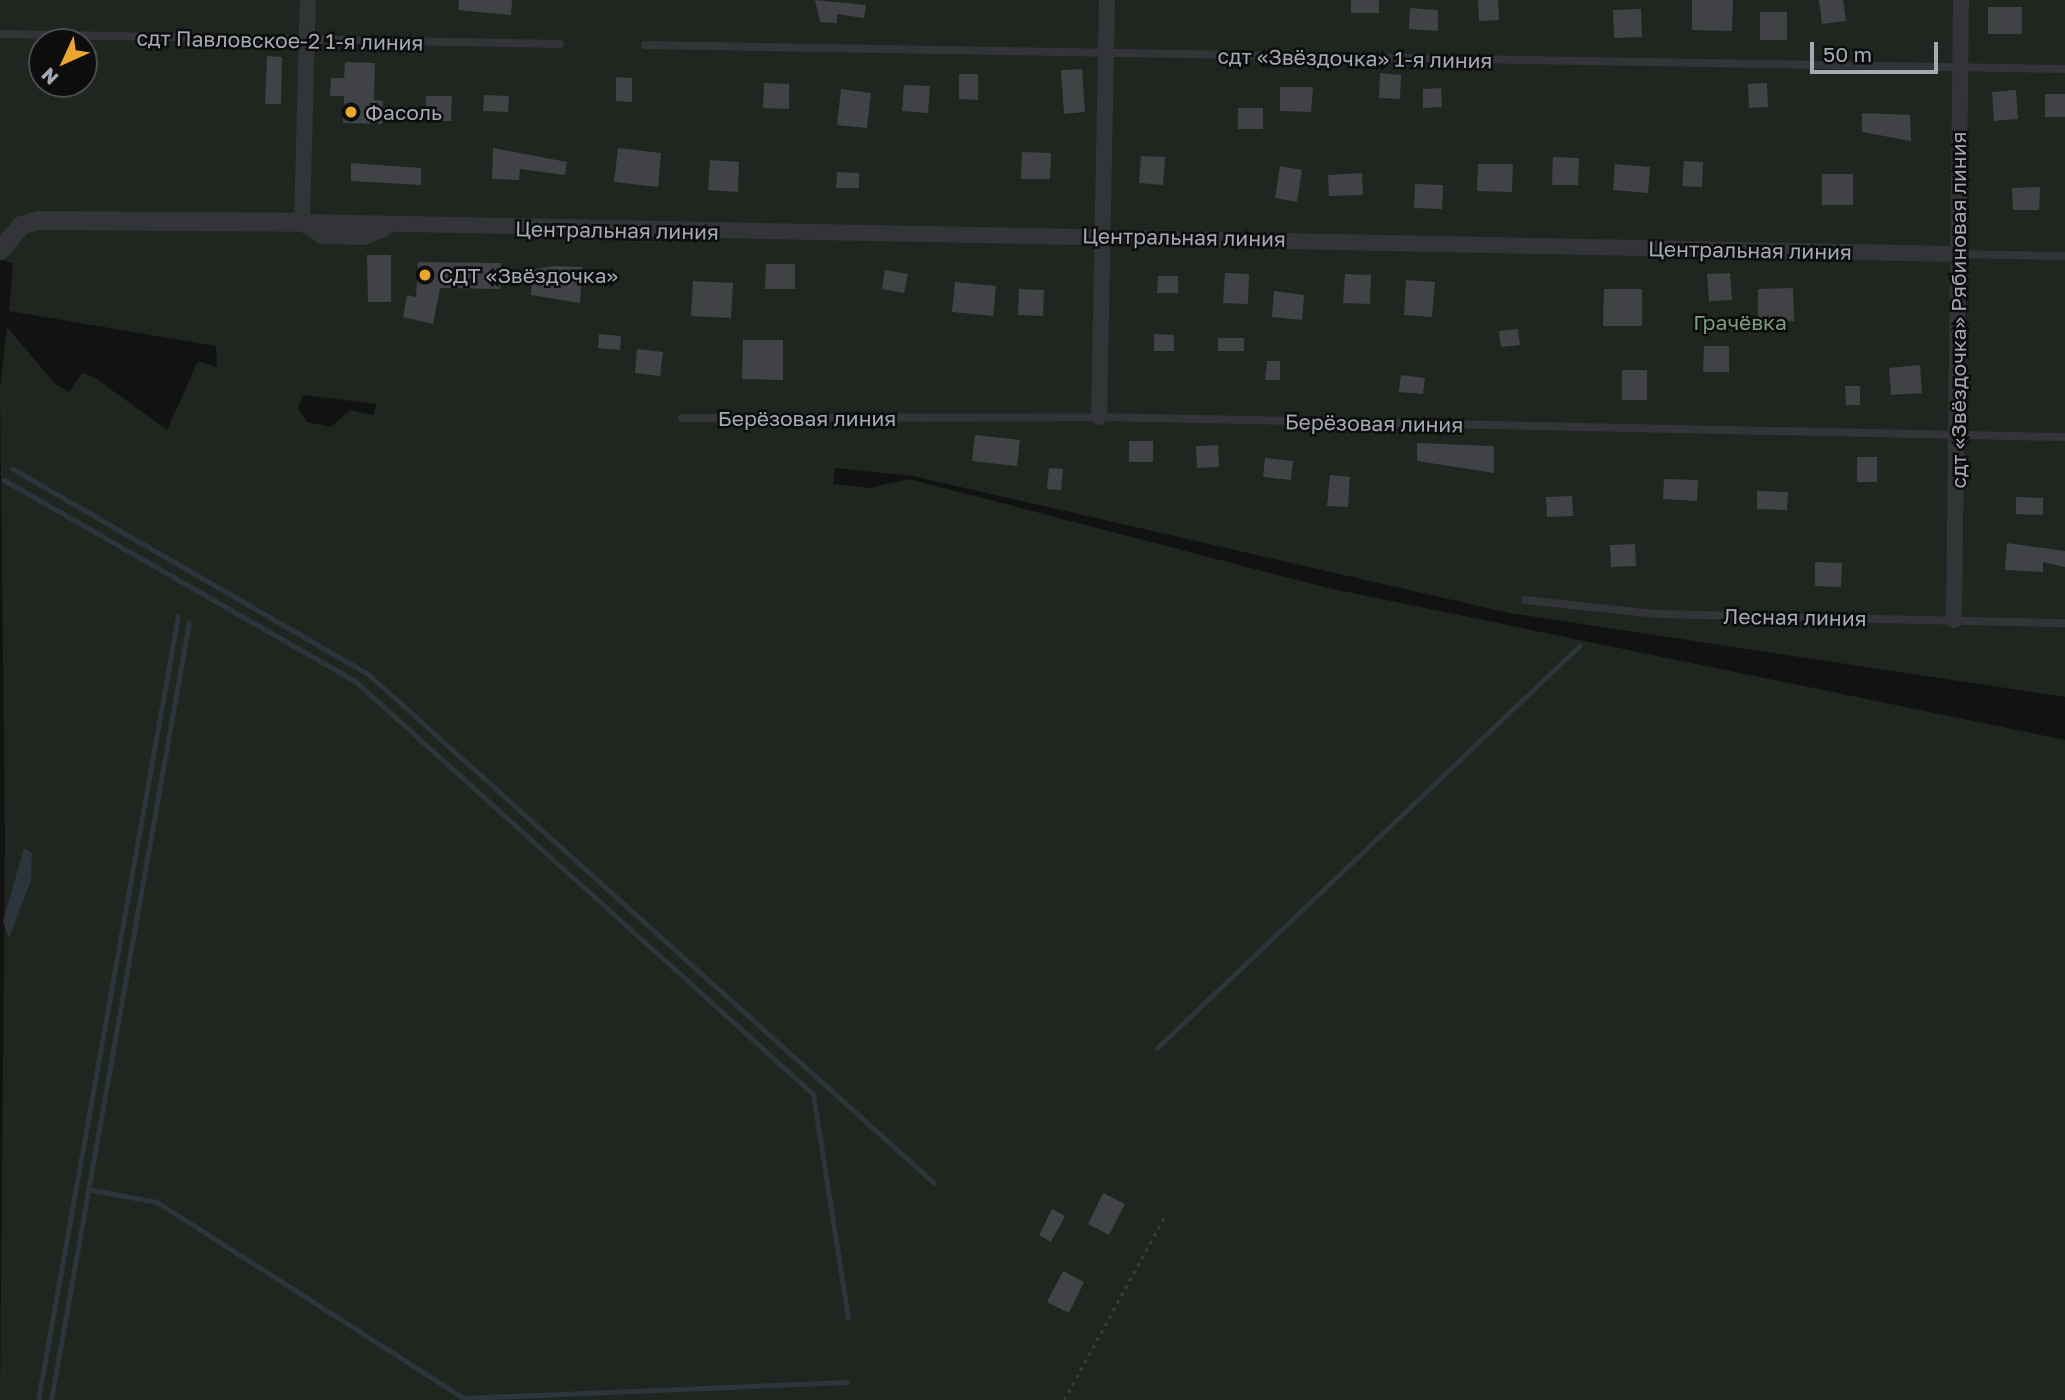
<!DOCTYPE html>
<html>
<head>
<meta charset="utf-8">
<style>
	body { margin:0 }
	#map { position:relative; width:2065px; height:1400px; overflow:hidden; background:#121213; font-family:"Golos Text",sans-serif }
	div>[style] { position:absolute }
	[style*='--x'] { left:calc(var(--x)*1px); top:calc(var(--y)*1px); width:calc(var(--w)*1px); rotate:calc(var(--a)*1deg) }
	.green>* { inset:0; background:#1e261f }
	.water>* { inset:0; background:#2c353b }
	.stream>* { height:5px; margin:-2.5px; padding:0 2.5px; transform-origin:2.5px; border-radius:2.5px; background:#2c353b }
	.building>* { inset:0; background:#414246 }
	.path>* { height:2.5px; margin-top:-1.25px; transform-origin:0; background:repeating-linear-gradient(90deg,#393b3f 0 3.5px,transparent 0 8.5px) }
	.service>* { height:8px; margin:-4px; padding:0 4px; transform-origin:4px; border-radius:4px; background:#333438 }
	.minor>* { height:16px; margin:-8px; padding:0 8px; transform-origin:8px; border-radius:8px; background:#333438 }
	.tertiary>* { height:19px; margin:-9.5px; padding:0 9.5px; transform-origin:9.5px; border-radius:9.5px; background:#333438 }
	.dots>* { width:19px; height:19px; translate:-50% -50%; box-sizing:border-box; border:4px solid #0d0d0e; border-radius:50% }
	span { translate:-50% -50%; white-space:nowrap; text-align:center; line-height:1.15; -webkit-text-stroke:5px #0d0d0e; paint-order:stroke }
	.street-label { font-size:21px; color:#a4a9b3 }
	.poi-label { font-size:21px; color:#a4a9b3 }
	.left { translate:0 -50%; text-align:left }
	.park-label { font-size:21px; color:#7b9e7c }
	.north { position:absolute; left:28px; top:28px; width:70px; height:70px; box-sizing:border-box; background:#0d0d0e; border:2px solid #494b50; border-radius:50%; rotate:225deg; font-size:19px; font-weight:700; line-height:28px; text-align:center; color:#a4a9b3 }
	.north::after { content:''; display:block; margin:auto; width:24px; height:32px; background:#eba532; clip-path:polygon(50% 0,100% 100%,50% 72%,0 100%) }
	.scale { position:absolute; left:1810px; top:42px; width:128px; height:32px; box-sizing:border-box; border:4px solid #a4a9b3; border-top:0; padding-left:9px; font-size:21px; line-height:24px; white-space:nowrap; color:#a4a9b3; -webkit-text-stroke:5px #0d0d0e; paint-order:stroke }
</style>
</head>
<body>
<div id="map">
	<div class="green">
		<div style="clip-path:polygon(evenodd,0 0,2065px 0,2065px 697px,1509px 613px,913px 476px,835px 468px,833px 484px,869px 488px,909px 479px,1328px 588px,2065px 740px,2065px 1400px,0 1400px,5px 838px,0 389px,7px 327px,56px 385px,69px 392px,82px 373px,94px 377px,167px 430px,198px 361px,217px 367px,216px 346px,9px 311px,13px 264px,0 259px,0 0,42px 42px,84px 42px,84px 84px,42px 84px,42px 42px,0 0,303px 395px,377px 404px,373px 415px,350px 410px,331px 427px,307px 422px,298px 408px,303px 395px)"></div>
	</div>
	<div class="water">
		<div style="clip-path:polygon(24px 848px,32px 853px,31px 880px,9px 938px,3px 921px)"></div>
	</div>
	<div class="stream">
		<div style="--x:13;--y:469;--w:410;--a:30"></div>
		<div style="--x:368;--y:674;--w:761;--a:41.96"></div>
		<div style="--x:4;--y:480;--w:404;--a:29.8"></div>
		<div style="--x:355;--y:681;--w:617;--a:42.04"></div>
		<div style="--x:813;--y:1094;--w:226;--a:81.1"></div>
		<div style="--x:1157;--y:1048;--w:584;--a:-43.61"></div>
		<div style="--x:92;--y:1190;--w:66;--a:10.5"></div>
		<div style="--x:157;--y:1202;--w:364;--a:32.6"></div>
		<div style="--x:464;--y:1398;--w:383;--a:-2.4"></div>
		<div style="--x:38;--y:1400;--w:796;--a:-79.88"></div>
		<div style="--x:51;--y:1400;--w:790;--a:-79.94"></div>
	</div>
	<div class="building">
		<div style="clip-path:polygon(459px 0,512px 0,511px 15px,458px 10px)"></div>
		<div style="clip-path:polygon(815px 0,866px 5px,864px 18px,837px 14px,837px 23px,820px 22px)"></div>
		<div style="clip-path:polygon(1351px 0,1379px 0,1379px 13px,1351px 13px)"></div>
		<div style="clip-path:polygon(1478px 0,1498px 0,1499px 20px,1479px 21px)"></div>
		<div style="clip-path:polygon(1692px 0,1733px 0,1732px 31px,1692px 30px)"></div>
		<div style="clip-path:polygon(1819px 0,1843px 0,1846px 21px,1822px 24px)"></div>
		<div style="clip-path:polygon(1988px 7px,2022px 7px,2022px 34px,1988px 34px)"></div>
		<div style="clip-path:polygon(1410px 8px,1438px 10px,1438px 31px,1409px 29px)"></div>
		<div style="clip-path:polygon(1641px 9px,1642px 37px,1614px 38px,1613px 10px)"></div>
		<div style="clip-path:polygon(1760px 12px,1787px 12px,1787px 40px,1760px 40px)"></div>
		<div style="clip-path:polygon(267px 56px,282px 57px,281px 104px,265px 104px)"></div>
		<div style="clip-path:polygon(345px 62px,375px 63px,374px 100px,383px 101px,382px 124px,343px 123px,344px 96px,330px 96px,331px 78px,344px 78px)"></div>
		<div style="clip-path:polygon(1082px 69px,1085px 112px,1064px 114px,1061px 70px)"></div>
		<div style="clip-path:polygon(1380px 73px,1401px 75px,1400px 99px,1379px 98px)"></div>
		<div style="clip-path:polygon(959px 74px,978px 74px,978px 100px,959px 99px)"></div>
		<div style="clip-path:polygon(616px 77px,632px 78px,632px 102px,616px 101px)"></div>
		<div style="clip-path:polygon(764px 83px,789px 84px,789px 109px,763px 108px)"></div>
		<div style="clip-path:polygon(1767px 83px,1768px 107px,1749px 108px,1748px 84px)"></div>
		<div style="clip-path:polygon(904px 85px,930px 86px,928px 113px,902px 111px)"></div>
		<div style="clip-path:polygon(1280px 87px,1313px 87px,1311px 112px,1280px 111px)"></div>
		<div style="clip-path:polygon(1441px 88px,1442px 107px,1423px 108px,1423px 89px)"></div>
		<div style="clip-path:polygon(841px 89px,871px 93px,867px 128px,837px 125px)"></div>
		<div style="clip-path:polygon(2016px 90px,2018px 119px,1994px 121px,1992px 92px)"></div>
		<div style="clip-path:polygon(2045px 94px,2065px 94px,2065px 117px,2045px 117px)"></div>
		<div style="clip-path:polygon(484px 95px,509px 96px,508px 112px,483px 111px)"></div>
		<div style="clip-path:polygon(426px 96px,452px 96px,451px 121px,425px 121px)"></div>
		<div style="clip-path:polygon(1238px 108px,1263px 108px,1263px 129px,1238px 129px)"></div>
		<div style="clip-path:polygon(1862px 113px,1910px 115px,1911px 141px,1862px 132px)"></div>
		<div style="clip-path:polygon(493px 148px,567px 162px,565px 175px,520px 169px,519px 180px,492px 179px)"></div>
		<div style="clip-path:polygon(618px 148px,661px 153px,658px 187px,614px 182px)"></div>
		<div style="clip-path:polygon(1022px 152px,1051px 153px,1050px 179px,1021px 179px)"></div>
		<div style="clip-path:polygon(1141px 156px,1165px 157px,1163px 185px,1139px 183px)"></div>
		<div style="clip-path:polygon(1553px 157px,1579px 158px,1578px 185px,1552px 185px)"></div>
		<div style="clip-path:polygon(710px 160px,739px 162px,738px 192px,708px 190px)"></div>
		<div style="clip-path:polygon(1684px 161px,1703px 162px,1702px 187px,1682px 186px)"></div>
		<div style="clip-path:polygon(351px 163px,421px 168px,421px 185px,351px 181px)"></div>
		<div style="clip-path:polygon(1478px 164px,1513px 164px,1512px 192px,1477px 191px)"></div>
		<div style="clip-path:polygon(1615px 164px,1650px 167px,1648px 193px,1613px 190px)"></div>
		<div style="clip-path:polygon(1280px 166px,1302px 170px,1297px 202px,1275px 198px)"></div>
		<div style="clip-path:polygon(837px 172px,859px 173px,859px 188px,836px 188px)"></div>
		<div style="clip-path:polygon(1362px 173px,1363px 195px,1329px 196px,1328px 175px)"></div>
		<div style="clip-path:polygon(1822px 174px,1853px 174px,1853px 205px,1822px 205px)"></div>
		<div style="clip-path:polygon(1415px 184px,1443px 185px,1442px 209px,1414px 208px)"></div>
		<div style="clip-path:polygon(2040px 187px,2039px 210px,2013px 210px,2012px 188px)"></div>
		<div style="clip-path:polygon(367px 255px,391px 255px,391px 302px,368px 302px)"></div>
		<div style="clip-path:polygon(418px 262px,501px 263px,500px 289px,440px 288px,433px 324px,403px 317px,407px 295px,416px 297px)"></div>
		<div style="clip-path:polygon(766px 264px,795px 264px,795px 289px,765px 289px)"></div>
		<div style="clip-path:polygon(553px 266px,582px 267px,580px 303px,531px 295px,532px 270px)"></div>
		<div style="clip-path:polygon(885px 270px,908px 274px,904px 293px,882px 289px)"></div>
		<div style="clip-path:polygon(1225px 273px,1249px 274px,1248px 304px,1223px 303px)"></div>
		<div style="clip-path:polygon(1730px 273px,1732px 300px,1709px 301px,1707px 274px)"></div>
		<div style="clip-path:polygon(1345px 274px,1371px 275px,1370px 304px,1343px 303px)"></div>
		<div style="clip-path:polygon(1158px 276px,1178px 276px,1178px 293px,1157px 293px)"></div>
		<div style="clip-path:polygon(1406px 280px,1435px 282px,1432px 317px,1404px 315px)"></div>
		<div style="clip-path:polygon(693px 281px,733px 283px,731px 318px,691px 316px)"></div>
		<div style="clip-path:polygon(955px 282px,996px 286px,993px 316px,952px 312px)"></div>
		<div style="clip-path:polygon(1793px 288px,1794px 321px,1758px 322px,1758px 289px)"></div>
		<div style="clip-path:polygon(1019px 289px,1044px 290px,1043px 316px,1018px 315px)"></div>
		<div style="clip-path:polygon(1604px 289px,1642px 289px,1642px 326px,1603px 326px)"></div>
		<div style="clip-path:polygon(1274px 291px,1304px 295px,1302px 320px,1272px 317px)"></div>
		<div style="clip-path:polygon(1518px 329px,1520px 345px,1501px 347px,1499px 331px)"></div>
		<div style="clip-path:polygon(599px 334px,621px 336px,620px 350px,598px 348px)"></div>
		<div style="clip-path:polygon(1154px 334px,1174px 335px,1174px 351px,1154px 351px)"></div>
		<div style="clip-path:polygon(1218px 338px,1244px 338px,1244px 351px,1218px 351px)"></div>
		<div style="clip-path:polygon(743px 340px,783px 340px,783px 380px,742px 379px)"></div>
		<div style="clip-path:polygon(1704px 346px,1729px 346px,1729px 372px,1703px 372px)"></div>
		<div style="clip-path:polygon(637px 349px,663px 352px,660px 376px,635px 373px)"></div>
		<div style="clip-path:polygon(1267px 361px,1280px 361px,1280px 380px,1265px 380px)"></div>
		<div style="clip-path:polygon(1920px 365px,1922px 393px,1891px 395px,1889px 368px)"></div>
		<div style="clip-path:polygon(1622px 370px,1647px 370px,1647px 400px,1622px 400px)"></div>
		<div style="clip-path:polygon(1401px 375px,1425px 378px,1423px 394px,1399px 392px)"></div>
		<div style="clip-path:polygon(1845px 386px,1860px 386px,1860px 405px,1846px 405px)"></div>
		<div style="clip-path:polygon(975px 435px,1020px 440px,1017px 466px,972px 461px)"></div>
		<div style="clip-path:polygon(1129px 441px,1153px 441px,1153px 462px,1129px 462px)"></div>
		<div style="clip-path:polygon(1417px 443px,1494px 446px,1494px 473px,1417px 461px)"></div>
		<div style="clip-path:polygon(1218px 445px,1219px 467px,1197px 468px,1196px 446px)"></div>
		<div style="clip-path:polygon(1857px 457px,1877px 457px,1877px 482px,1857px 482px)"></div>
		<div style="clip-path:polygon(1265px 458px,1293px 461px,1291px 480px,1263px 477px)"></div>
		<div style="clip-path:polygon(1049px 468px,1063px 469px,1061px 490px,1047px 489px)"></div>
		<div style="clip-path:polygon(1330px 475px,1350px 477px,1348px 507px,1327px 506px)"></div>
		<div style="clip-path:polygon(1664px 479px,1698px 480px,1697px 501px,1663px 499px)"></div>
		<div style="clip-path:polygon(1757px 491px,1788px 492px,1787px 510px,1757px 509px)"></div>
		<div style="clip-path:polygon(1572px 496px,1573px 516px,1547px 517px,1546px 497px)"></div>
		<div style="clip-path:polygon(2016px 497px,2043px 498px,2043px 515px,2016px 514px)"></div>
		<div style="clip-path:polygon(2007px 543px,2065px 551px,2065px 567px,2043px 562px,2043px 572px,2005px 570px)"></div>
		<div style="clip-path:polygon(1635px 544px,1636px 566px,1611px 567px,1610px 545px)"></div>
		<div style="clip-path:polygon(1815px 562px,1842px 563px,1841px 587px,1815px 586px)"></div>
		<div style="clip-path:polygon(1103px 1193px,1125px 1204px,1109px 1235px,1088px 1224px)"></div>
		<div style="clip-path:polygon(1052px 1209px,1065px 1216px,1051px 1242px,1039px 1235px)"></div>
		<div style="clip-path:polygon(1063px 1271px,1084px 1282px,1069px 1313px,1047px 1302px)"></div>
	</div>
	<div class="path">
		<div style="--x:1064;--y:1400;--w:209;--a:-61.3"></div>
	</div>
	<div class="service">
		<div style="--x:0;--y:34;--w:560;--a:1.02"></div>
		<div style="--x:645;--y:45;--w:1420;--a:0.97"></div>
		<div style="--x:1956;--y:254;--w:109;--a:1.1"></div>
		<div style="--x:682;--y:418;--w:417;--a:-0.1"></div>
		<div style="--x:1099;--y:417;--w:966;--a:1.19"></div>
		<div style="--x:1525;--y:600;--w:133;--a:6.1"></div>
		<div style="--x:1657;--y:614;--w:408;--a:1.3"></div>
	</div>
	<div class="minor">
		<div style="--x:302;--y:222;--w:1654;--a:1.11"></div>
		<div style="--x:302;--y:222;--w:222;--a:-88.5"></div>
		<div style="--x:304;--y:224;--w:22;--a:34"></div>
		<div style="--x:322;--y:236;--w:42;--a:1.4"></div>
		<div style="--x:364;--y:237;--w:23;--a:-23"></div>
		<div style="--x:1099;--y:417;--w:417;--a:-88.9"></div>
		<div style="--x:1954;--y:620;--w:620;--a:-89.35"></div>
	</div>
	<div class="tertiary">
		<div style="--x:0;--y:250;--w:33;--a:-50"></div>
		<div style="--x:21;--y:225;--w:17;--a:-17"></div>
		<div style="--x:37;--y:220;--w:265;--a:0.4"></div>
	</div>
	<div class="dots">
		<div style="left:351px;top:112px;background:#eba532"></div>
		<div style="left:425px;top:275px;background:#eba532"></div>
	</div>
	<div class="street-label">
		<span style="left:280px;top:40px;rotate:1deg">сдт Павловское-2 1-я линия</span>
		<span style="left:1355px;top:58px;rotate:1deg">сдт «Звёздочка» 1-я линия</span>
		<span style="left:617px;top:230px;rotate:1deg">Центральная линия</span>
		<span style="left:1184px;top:237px;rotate:1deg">Центральная линия</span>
		<span style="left:1750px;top:250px;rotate:1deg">Центральная линия</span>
		<span style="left:1958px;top:310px;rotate:-90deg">сдт «Звёздочка» Рябиновая линия</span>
		<span style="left:807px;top:418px">Берёзовая линия</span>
		<span style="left:1374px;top:423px;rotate:1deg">Берёзовая линия</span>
		<span style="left:1795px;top:617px;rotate:1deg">Лесная линия</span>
	</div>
	<div class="poi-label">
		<span class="left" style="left:365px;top:112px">Фасоль</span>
		<span class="left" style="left:439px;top:275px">СДТ «Звёздочка»</span>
	</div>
	<div class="park-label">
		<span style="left:1740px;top:322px">Грачёвка</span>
	</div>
	<div class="north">N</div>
	<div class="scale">50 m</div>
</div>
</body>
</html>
